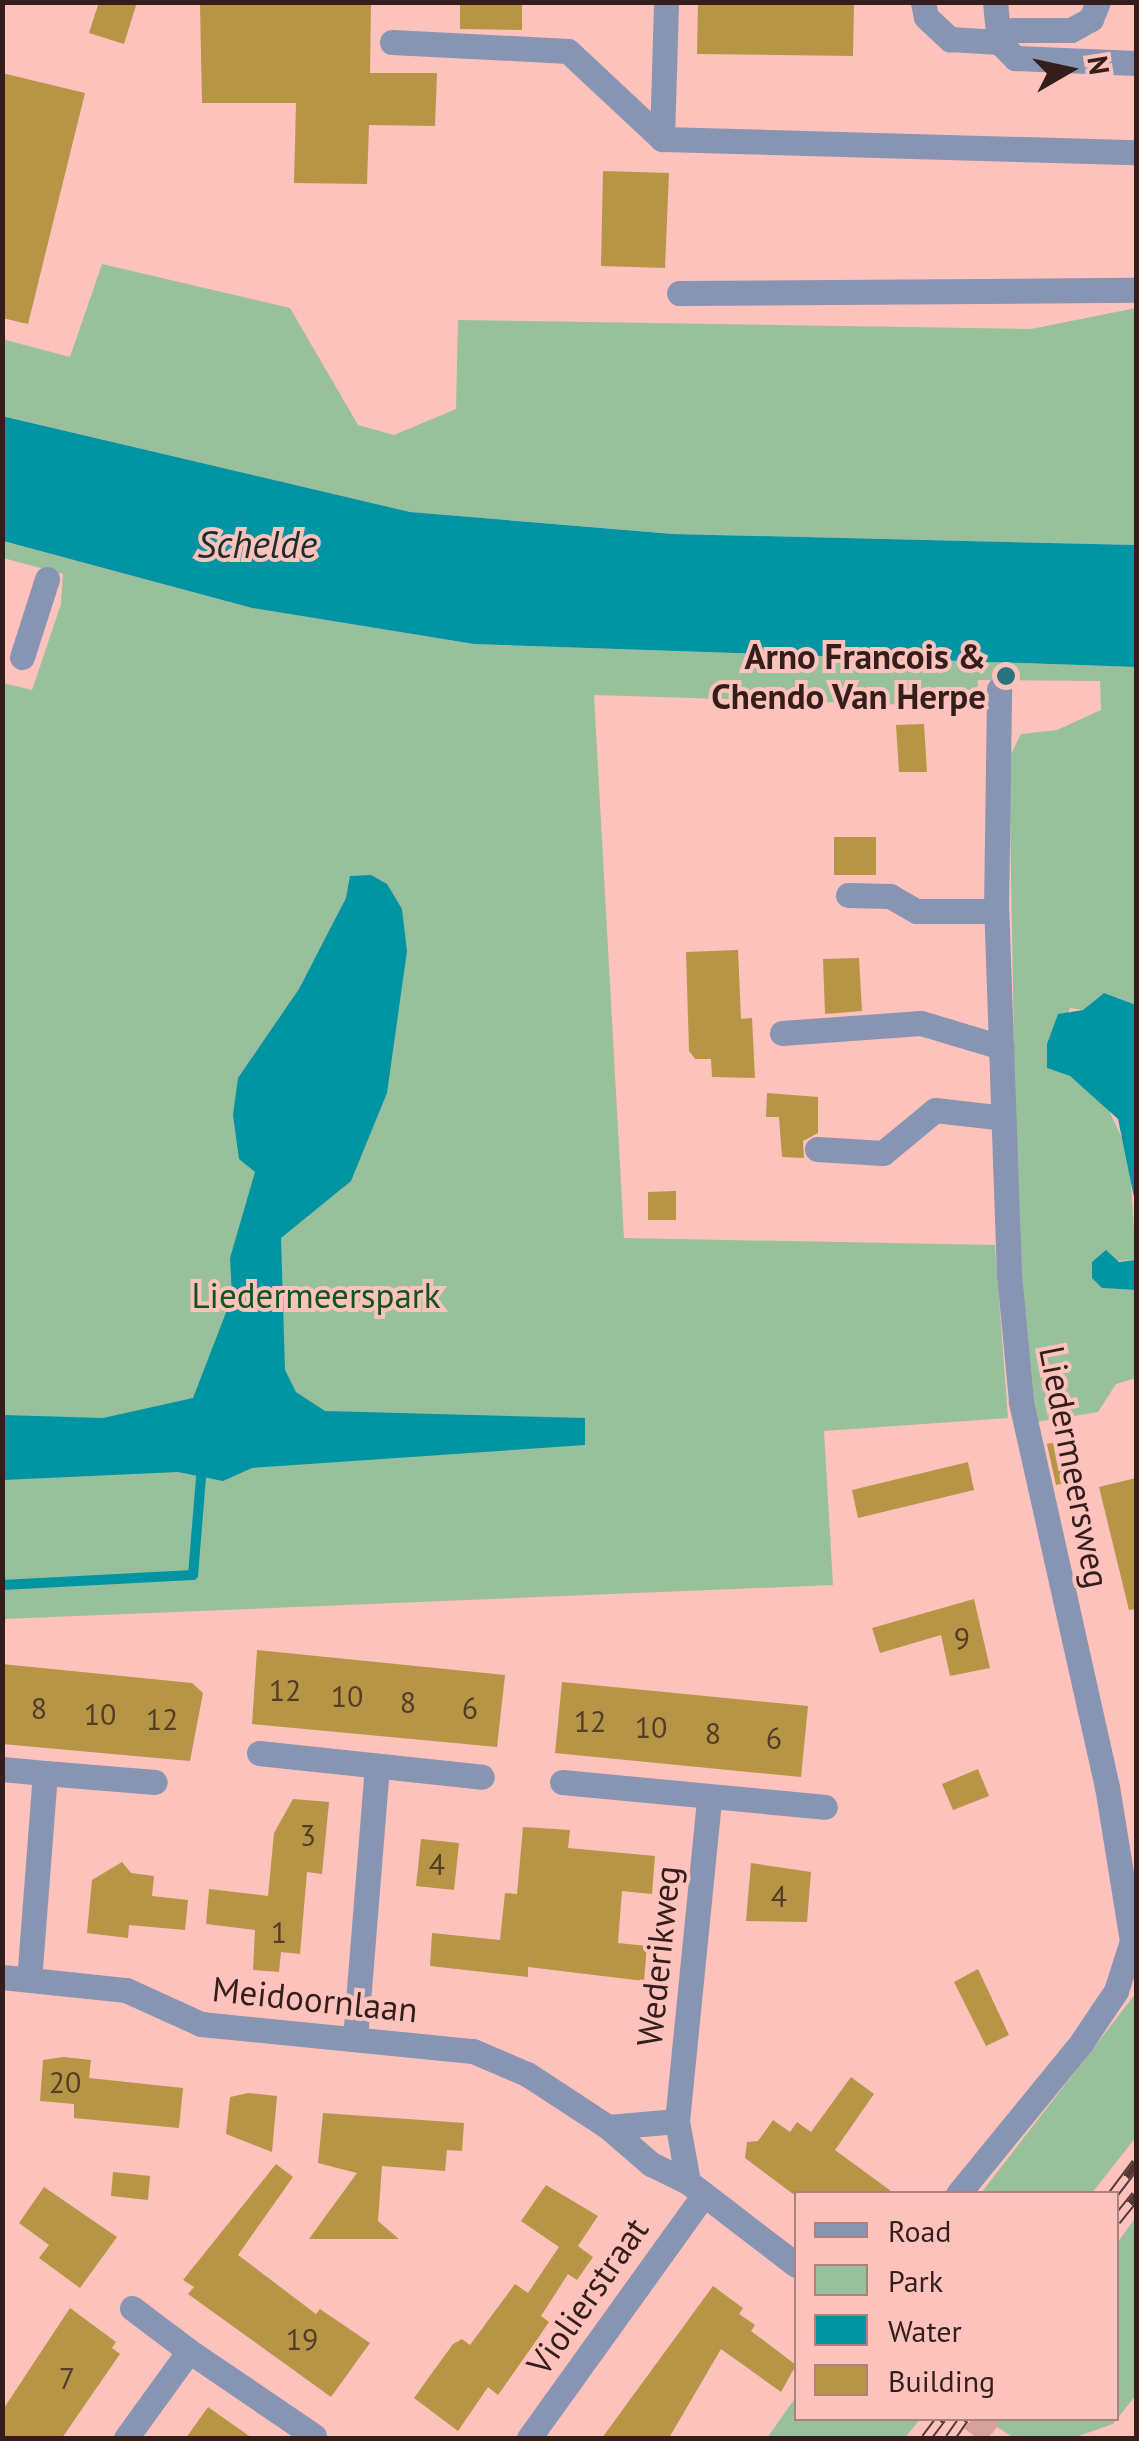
<!DOCTYPE html>
<html>
<head>
<meta charset="utf-8">
<style>
	body { margin:0 }
	#map { position:relative; width:1139px; height:2441px; overflow:hidden; background:#fdc2bb; font-family:"PT Sans",sans-serif }
	div>[style] { position:absolute }
	[style*='--x'] { left:calc(var(--x)*1px); top:calc(var(--y)*1px); width:calc(var(--w)*1px); rotate:calc(var(--a)*1deg) }
	.green>* { inset:0; background:#99c09c }
	.water>* { inset:0; background:#0194a3 }
	.stream>* { height:10px; margin:-5px; padding:0 5px; transform-origin:5px; border-radius:5px; background:#0194a3 }
	.building>* { inset:0; background:#b69547 }
	.minor-tunnel>* { height:25px; margin-top:-12.5px; transform-origin:0; background:repeating-linear-gradient(90deg,#d5a19b 0 25px,transparent 0 37px) }
	.minor>* { height:25px; margin:-12.5px; padding:0 12.5px; transform-origin:12.5px; border-radius:12.5px; background:#8794b2 }
	.rail>* { height:11px; margin-top:-5.5px; transform-origin:0; background:repeating-linear-gradient(90deg,#fdc2bb 0 22px,#553936 0 44px); box-sizing:border-box; border-block:2px solid #553936 }
	.dots>* { width:28px; height:28px; translate:-50% -50%; box-sizing:border-box; border:5px solid #fdc2bb; border-radius:50% }
	span { translate:-50% -50%; white-space:nowrap; text-align:center; line-height:1.15; -webkit-text-stroke:8px #fdc2bb; paint-order:stroke }
	.number-label { font-size:30px; color:#543c27 }
	.number-label span { -webkit-text-stroke-width:0 }
	.poi-label { font-size:35px; color:#341e1c; font-weight:700 }
	.right { translate:-100% -50%; text-align:right }
	.park-label { font-size:35px; color:#0d541e }
	.street-label { font-size:35px; color:#341e1c }
	.water-label { font-size:38px; color:#192e30; font-style:italic }
	.frame { position:absolute; inset:0; border:5px solid #341e1c; pointer-events:none }
	.legend { position:absolute; left:794px; top:2191px; width:325px; height:230px; box-sizing:border-box; background:#fdc2bb; border:2px solid #ad807b; margin:0; padding:12px 18px; list-style:none; font-size:30px; color:#341e1c }
	.legend li { display:flex; align-items:center; gap:20px; height:50px }
	.legend b { width:50px; border:2px solid #ad807b }
	.north { position:absolute; left:1019px; top:20px; width:100px; height:100px; -webkit-text-stroke:8px #fdc2bb; paint-order:stroke; rotate:81deg; font-size:28px; font-weight:700; line-height:40px; text-align:center; color:#341e1c }
	.north::after { content:''; display:block; margin:auto; width:35px; height:45px; background:#341e1c; clip-path:polygon(50% 0,100% 100%,50% 72%,0 100%) }
</style>
</head>
<body>
<div id="map">
	<div class="green">
		<div style="clip-path:polygon(102px 264px,290px 308px,358px 425px,394px 435px,456px 409px,458px 320px,1031px 329px,1136px 308px,1136px 545px,673px 534px,410px 512px,3px 416px,2px 339px,70px 357px)"></div>
		<div style="clip-path:polygon(2px 541px,252px 608px,474px 644px,1136px 667px,1136px 1005px,1104px 993px,1083px 1010px,1070px 1008px,1047px 1068px,1070px 1076px,1106px 1104px,1129px 1153px,1136px 1260px,1092px 1262px,1092px 1277px,1102px 1288px,1136px 1290px,1136px 1378px,1116px 1384px,1098px 1412px,1036px 1422px,1018px 1284px,1009px 758px,1021px 734px,1057px 730px,1101px 710px,1100px 681px,978px 680px,977px 707px,594px 695px,624px 1238px,995px 1245px,1008px 1418px,824px 1431px,833px 1585px,3px 1619px,3px 683px,32px 690px,61px 604px,63px 574px,3px 558px)"></div>
		<div style="clip-path:polygon(1136px 1993px,1136px 2137px,1092px 2193px,981px 2193px)"></div>
		<div style="clip-path:polygon(1136px 2217px,1136px 2395px,1113px 2424px,1073px 2438px,1014px 2438px,985px 2419px,1116px 2418px,1117px 2243px)"></div>
		<div style="clip-path:polygon(796px 2397px,796px 2418px,920px 2419px,905px 2438px,767px 2438px)"></div>
	</div>
	<div class="water">
		<div style="clip-path:polygon(2px 416px,410px 512px,673px 534px,1136px 545px,1136px 667px,474px 644px,252px 608px,3px 541px)"></div>
		<div style="clip-path:polygon(371px 875px,387px 884px,402px 909px,407px 951px,387px 1093px,351px 1181px,281px 1238px,285px 1370px,296px 1392px,325px 1411px,585px 1418px,585px 1445px,252px 1468px,223px 1481px,178px 1472px,3px 1480px,3px 1415px,103px 1418px,193px 1398px,232px 1297px,230px 1258px,255px 1172px,239px 1159px,233px 1115px,238px 1078px,299px 989px,346px 898px,350px 876px)"></div>
		<div style="clip-path:polygon(1104px 993px,1136px 1005px,1136px 1207px,1118px 1119px,1070px 1076px,1047px 1068px,1047px 1044px,1058px 1014px,1083px 1010px)"></div>
		<div style="clip-path:polygon(1106px 1250px,1119px 1262px,1136px 1260px,1136px 1290px,1102px 1288px,1092px 1278px,1092px 1262px)"></div>
	</div>
	<div class="stream">
		<div style="--x:2;--y:1585;--w:191;--a:-3"></div>
		<div style="--x:193;--y:1575;--w:98;--a:-85.3"></div>
	</div>
	<div class="building">
		<div style="clip-path:polygon(99px 2px,137px 2px,124px 44px,89px 33px)"></div>
		<div style="clip-path:polygon(371px 2px,370px 73px,437px 73px,435px 126px,369px 125px,367px 184px,294px 183px,296px 103px,202px 103px,200px 5px)"></div>
		<div style="clip-path:polygon(460px 2px,522px 2px,522px 30px,460px 29px)"></div>
		<div style="clip-path:polygon(698px 2px,854px 2px,853px 56px,697px 54px)"></div>
		<div style="clip-path:polygon(2px 73px,85px 93px,28px 324px,2px 318px)"></div>
		<div style="clip-path:polygon(603px 171px,669px 173px,665px 268px,601px 266px)"></div>
		<div style="clip-path:polygon(924px 724px,927px 772px,899px 772px,896px 725px)"></div>
		<div style="clip-path:polygon(834px 837px,876px 837px,876px 875px,834px 875px)"></div>
		<div style="clip-path:polygon(738px 950px,741px 1019px,752px 1018px,755px 1078px,712px 1077px,711px 1059px,695px 1059px,689px 1051px,686px 952px)"></div>
		<div style="clip-path:polygon(859px 958px,862px 1011px,825px 1014px,823px 959px)"></div>
		<div style="clip-path:polygon(767px 1093px,818px 1097px,818px 1133px,803px 1141px,804px 1158px,782px 1157px,779px 1117px,766px 1117px)"></div>
		<div style="clip-path:polygon(676px 1191px,676px 1220px,648px 1220px,648px 1192px)"></div>
		<div style="clip-path:polygon(1074px 1438px,1082px 1479px,1056px 1485px,1047px 1444px)"></div>
		<div style="clip-path:polygon(968px 1462px,974px 1490px,858px 1518px,852px 1490px)"></div>
		<div style="clip-path:polygon(1136px 1478px,1136px 1609px,1129px 1610px,1099px 1487px)"></div>
		<div style="clip-path:polygon(974px 1599px,990px 1668px,950px 1676px,941px 1635px,880px 1653px,872px 1628px)"></div>
		<div style="clip-path:polygon(257px 1650px,505px 1675px,497px 1747px,252px 1724px)"></div>
		<div style="clip-path:polygon(2px 1664px,192px 1683px,203px 1693px,190px 1761px,2px 1744px)"></div>
		<div style="clip-path:polygon(562px 1682px,808px 1706px,801px 1777px,555px 1753px)"></div>
		<div style="clip-path:polygon(978px 1769px,989px 1796px,953px 1810px,942px 1784px)"></div>
		<div style="clip-path:polygon(293px 1799px,329px 1802px,322px 1874px,307px 1872px,300px 1954px,281px 1952px,279px 1972px,253px 1970px,255px 1930px,206px 1924px,209px 1889px,268px 1896px,274px 1833px)"></div>
		<div style="clip-path:polygon(523px 1827px,570px 1830px,568px 1848px,655px 1856px,652px 1894px,622px 1891px,618px 1943px,647px 1946px,644px 1981px,528px 1967px,528px 1977px,430px 1966px,432px 1933px,500px 1940px,505px 1893px,517px 1894px)"></div>
		<div style="clip-path:polygon(421px 1839px,459px 1843px,454px 1890px,416px 1886px)"></div>
		<div style="clip-path:polygon(122px 1862px,131px 1873px,154px 1876px,152px 1896px,188px 1900px,185px 1930px,129px 1925px,128px 1938px,87px 1933px,92px 1880px)"></div>
		<div style="clip-path:polygon(751px 1863px,811px 1872px,807px 1922px,746px 1921px)"></div>
		<div style="clip-path:polygon(978px 1969px,1009px 2035px,986px 2046px,954px 1982px)"></div>
		<div style="clip-path:polygon(63px 2057px,91px 2060px,89px 2078px,183px 2088px,179px 2128px,74px 2118px,74px 2104px,40px 2101px,43px 2060px)"></div>
		<div style="clip-path:polygon(851px 2077px,874px 2094px,835px 2150px,895px 2194px,793px 2194px,745px 2158px,747px 2142px,758px 2141px,773px 2120px,790px 2132px,797px 2122px,811px 2132px)"></div>
		<div style="clip-path:polygon(248px 2093px,277px 2096px,272px 2152px,226px 2134px,230px 2097px)"></div>
		<div style="clip-path:polygon(323px 2113px,464px 2123px,462px 2151px,447px 2150px,445px 2171px,382px 2166px,378px 2221px,399px 2239px,309px 2239px,357px 2173px,318px 2163px)"></div>
		<div style="clip-path:polygon(276px 2164px,293px 2177px,238px 2255px,316px 2314px,320px 2309px,370px 2343px,331px 2397px,188px 2294px,194px 2287px,183px 2280px)"></div>
		<div style="clip-path:polygon(113px 2172px,150px 2176px,148px 2200px,111px 2196px)"></div>
		<div style="clip-path:polygon(546px 2185px,598px 2216px,578px 2246px,593px 2257px,577px 2280px,568px 2274px,541px 2316px,549px 2322px,534px 2344px,498px 2395px,488px 2387px,458px 2431px,414px 2398px,453px 2344px,462px 2339px,470px 2345px,515px 2284px,528px 2293px,559px 2247px,521px 2221px)"></div>
		<div style="clip-path:polygon(44px 2187px,117px 2237px,80px 2288px,39px 2258px,49px 2245px,19px 2223px)"></div>
		<div style="clip-path:polygon(713px 2286px,743px 2308px,739px 2314px,755px 2325px,751px 2331px,796px 2365px,781px 2392px,721px 2349px,669px 2438px,602px 2438px)"></div>
		<div style="clip-path:polygon(70px 2308px,116px 2342px,112px 2348px,120px 2354px,62px 2438px,2px 2438px,2px 2411px)"></div>
		<div style="clip-path:polygon(208px 2407px,252px 2438px,186px 2438px)"></div>
	</div>
	<div class="minor-tunnel">
		<div style="--x:972;--y:2418;--w:33;--a:38"></div>
	</div>
	<div class="minor">
		<div style="--x:923;--y:2;--w:15;--a:79"></div>
		<div style="--x:926;--y:17;--w:33;--a:43"></div>
		<div style="--x:950;--y:39;--w:49;--a:3.5"></div>
		<div style="--x:999;--y:42;--w:19;--a:-39"></div>
		<div style="--x:1014;--y:30;--w:57;--a:0"></div>
		<div style="--x:1071;--y:30;--w:23;--a:-29"></div>
		<div style="--x:1091;--y:19;--w:18;--a:-68"></div>
		<div style="--x:995;--y:2;--w:40;--a:84.3"></div>
		<div style="--x:999;--y:42;--w:23;--a:45"></div>
		<div style="--x:1015;--y:58;--w:121;--a:2.4"></div>
		<div style="--x:392;--y:42;--w:176;--a:2.9"></div>
		<div style="--x:568;--y:51;--w:129;--a:43.1"></div>
		<div style="--x:662;--y:139;--w:137;--a:-88.3"></div>
		<div style="--x:662;--y:139;--w:474;--a:1.6"></div>
		<div style="--x:679;--y:293;--w:457;--a:-0.4"></div>
		<div style="--x:22;--y:657;--w:82;--a:-72.2"></div>
		<div style="--x:848;--y:895;--w:42;--a:1.4"></div>
		<div style="--x:890;--y:896;--w:30;--a:30"></div>
		<div style="--x:916;--y:911;--w:80;--a:0"></div>
		<div style="--x:782;--y:1033;--w:139;--a:-4.1"></div>
		<div style="--x:921;--y:1023;--w:84;--a:16.7"></div>
		<div style="--x:817;--y:1149;--w:66;--a:3.5"></div>
		<div style="--x:883;--y:1153;--w:67;--a:-39.6"></div>
		<div style="--x:935;--y:1110;--w:69;--a:6.6"></div>
		<div style="--x:259;--y:1753;--w:224;--a:6.1"></div>
		<div style="--x:2;--y:1769;--w:43;--a:5.3"></div>
		<div style="--x:45;--y:1773;--w:207;--a:94.4"></div>
		<div style="--x:45;--y:1773;--w:110;--a:4.7"></div>
		<div style="--x:562;--y:1782;--w:264;--a:5.4"></div>
		<div style="--x:2;--y:1977;--w:125;--a:6"></div>
		<div style="--x:126;--y:1990;--w:82;--a:24.4"></div>
		<div style="--x:201;--y:2024;--w:273;--a:5.7"></div>
		<div style="--x:473;--y:2051;--w:59;--a:23.1"></div>
		<div style="--x:527;--y:2074;--w:97;--a:33.2"></div>
		<div style="--x:608;--y:2127;--w:69;--a:-5"></div>
		<div style="--x:677;--y:2121;--w:62;--a:79.8"></div>
		<div style="--x:688;--y:2182;--w:136;--a:37.5"></div>
		<div style="--x:355;--y:2039;--w:273;--a:-85.4"></div>
		<div style="--x:677;--y:2121;--w:324;--a:-84.3"></div>
		<div style="--x:608;--y:2127;--w:57;--a:40.7"></div>
		<div style="--x:651;--y:2164;--w:41;--a:25.9"></div>
		<div style="--x:958;--y:2194;--w:195;--a:-50.8"></div>
		<div style="--x:1081;--y:2043;--w:63;--a:-56.1"></div>
		<div style="--x:1116;--y:1991;--w:52;--a:-72.3"></div>
		<div style="--x:1132;--y:1941;--w:156;--a:-99.2"></div>
		<div style="--x:1107;--y:1787;--w:395;--a:-102.6"></div>
		<div style="--x:1021;--y:1401;--w:127;--a:-95.4"></div>
		<div style="--x:1009;--y:1275;--w:364;--a:-92"></div>
		<div style="--x:996;--y:911;--w:222;--a:-89.2"></div>
		<div style="--x:132;--y:2308;--w:71;--a:37"></div>
		<div style="--x:126;--y:2438;--w:107;--a:-54.1"></div>
		<div style="--x:189;--y:2351;--w:151;--a:34.2"></div>
		<div style="--x:529;--y:2438;--w:298;--a:-54.3"></div>
	</div>
	<div class="rail">
		<div style="--x:1113;--y:2194;--w:39;--a:-53"></div>
		<div style="--x:1116;--y:2220;--w:32;--a:-51"></div>
		<div style="--x:926;--y:2438;--w:25;--a:-53"></div>
		<div style="--x:950;--y:2438;--w:24;--a:-55"></div>
	</div>
	<div class="dots">
		<div style="left:1006px;top:676px;background:#2b737c"></div>
	</div>
	<div class="number-label">
		<span style="left:962px;top:1638px">9</span>
		<span style="left:285px;top:1690px">12</span>
		<span style="left:347px;top:1696px">10</span>
		<span style="left:408px;top:1702px">8</span>
		<span style="left:39px;top:1708px">8</span>
		<span style="left:470px;top:1708px">6</span>
		<span style="left:100px;top:1714px">10</span>
		<span style="left:162px;top:1719px">12</span>
		<span style="left:590px;top:1721px">12</span>
		<span style="left:651px;top:1727px">10</span>
		<span style="left:713px;top:1733px">8</span>
		<span style="left:774px;top:1738px">6</span>
		<span style="left:308px;top:1835px">3</span>
		<span style="left:437px;top:1864px">4</span>
		<span style="left:779px;top:1896px">4</span>
		<span style="left:279px;top:1932px">1</span>
		<span style="left:65px;top:2082px">20</span>
		<span style="left:302px;top:2339px">19</span>
		<span style="left:67px;top:2378px">7</span>
	</div>
	<div class="poi-label">
		<span class="right" style="left:986px;top:676px">Arno Francois &amp;<br>Chendo Van Herpe</span>
	</div>
	<div class="park-label">
		<span style="left:316px;top:1295px">Liedermeerspark</span>
	</div>
	<div class="street-label">
		<span style="left:1075px;top:1467px;rotate:79deg">Liedermeersweg</span>
		<span style="left:658px;top:1956px;rotate:-84deg">Wederikweg</span>
		<span style="left:315px;top:1999px;rotate:6deg">Meidoornlaan</span>
		<span style="left:587px;top:2296px;rotate:-55deg">Violierstraat</span>
	</div>
	<div class="water-label">
		<span style="left:257px;top:544px">Schelde</span>
	</div>
	<div class="frame"></div>
	<ul class="legend">
	<li><b style="height:12px;background:#8794b2"></b>Road</li>
	<li><b style="height:28px;background:#99c09c"></b>Park</li>
	<li><b style="height:28px;background:#0194a3"></b>Water</li>
	<li><b style="height:28px;background:#b69547"></b>Building</li>
	</ul>
	<div class="north">N</div>
</div>
</body>
</html>
